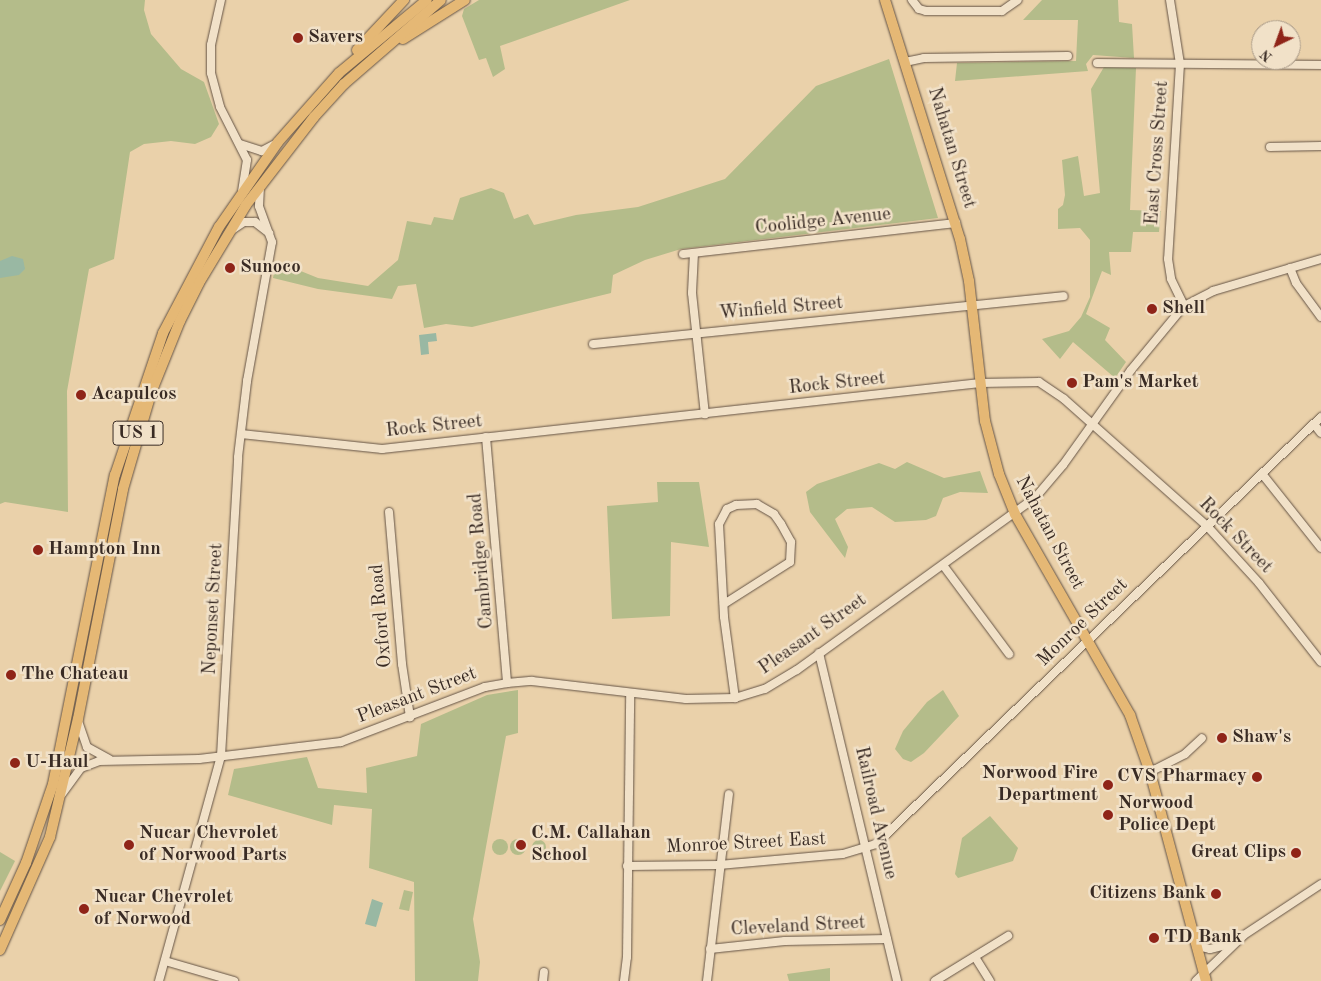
<!DOCTYPE html>
<html>
<head>
<meta charset="utf-8">
<style>
	body { margin:0 }
	#map { position:relative; width:1321px; height:981px; overflow:hidden; background:#ead1aa; font-family:"Old Standard TT",serif }
	div>[style] { position:absolute }
	[style*='--x'] { left:calc(var(--x)*1px); top:calc(var(--y)*1px); width:calc(var(--w)*1px); rotate:calc(var(--a)*1deg) }
	.green>* { inset:0; background:#b4bc8a }
	.round { border-radius:50% }
	.water>* { inset:0; background:#99b8a3 }
	.roads { filter:drop-shadow(0 0 1px #655446) drop-shadow(0 0 1px #655446) }
	.minor>* { height:8px; margin:-4px; padding:0 4px; transform-origin:4px; border-radius:4px; background:#f1e1c8 }
	.major>* { height:10px; margin:-5px; padding:0 5px; transform-origin:5px; border-radius:5px; background:#e5b875 }
	.dots>* { width:14px; height:14px; translate:-50% -50%; box-sizing:border-box; border:2px solid #f1e1c8; border-radius:50% }
	span { translate:-50% -50%; white-space:nowrap; text-align:center; line-height:1.15; -webkit-text-stroke:5px #f1e1c8; paint-order:stroke }
	.shield-label span { padding:1px 4px; background:#f1e1c8; border:1px solid; border-radius:4px; -webkit-text-stroke-width:0 }
	.shield-label { font-size:18px; color:#392b24; font-weight:700 }
	.poi-label { font-size:19px; color:#392b24; font-weight:700 }
	.left { translate:0 -50%; text-align:left }
	.right { translate:-100% -50%; text-align:right }
	.street-label { font-size:19px; color:#392b24 }
	.north { position:absolute; left:1251px; top:20px; width:50px; height:50px; box-sizing:border-box; background:#f1e1c8; border:1px solid #a79886; border-radius:50%; rotate:222deg; font-size:14px; font-weight:700; line-height:20px; text-align:center; color:#392b24 }
	.north::after { content:''; display:block; margin:auto; width:18px; height:22px; background:#8f2418; clip-path:polygon(50% 0,100% 100%,50% 72%,0 100%) }
</style>
</head>
<body>
<div id="map">
	<div class="green">
		<div style="clip-path:polygon(0 0,145px 0,144px 10px,151px 34px,181px 69px,204px 82px,219px 124px,211px 137px,195px 144px,171px 141px,144px 144px,130px 152px,114px 259px,89px 269px,67px 391px,68px 512px,5px 502px,0 504px)"></div>
		<div style="clip-path:polygon(479px 0,630px 0,500px 46px,505px 69px,493px 77px,486px 58px,479px 60px,462px 16px,464px 9px)"></div>
		<div style="clip-path:polygon(1042px 0,1118px 0,1119px 22px,1132px 24px,1134px 58px,1093px 55px,1086px 64px,1088px 71px,955px 81px,957px 63px,1076px 61px,1078px 20px,1023px 20px)"></div>
		<div style="clip-path:polygon(889px 59px,938px 218px,681px 249px,645px 260px,613px 275px,611px 293px,472px 327px,446px 324px,424px 328px,416px 284px,398px 286px,392px 299px,318px 289px,273px 278px,276px 261px,318px 278px,368px 286px,398px 260px,407px 221px,431px 225px,434px 217px,453px 220px,460px 198px,491px 188px,504px 193px,514px 219px,528px 214px,534px 225px,576px 215px,638px 207px,725px 179px,816px 86px)"></div>
		<div style="clip-path:polygon(1104px 67px,1136px 68px,1130px 210px,1161px 211px,1159px 232px,1133px 232px,1131px 252px,1109px 252px,1111px 275px,1102px 271px,1086px 314px,1110px 328px,1105px 340px,1126px 362px,1115px 378px,1073px 342px,1060px 359px,1042px 339px,1069px 331px,1081px 317px,1090px 297px,1090px 240px,1080px 228px,1058px 229px,1058px 209px,1063px 205px,1065px 195px,1062px 160px,1078px 156px,1084px 196px,1100px 193px,1091px 89px)"></div>
		<div style="clip-path:polygon(907px 462px,944px 478px,980px 471px,988px 493px,960px 492px,943px 498px,936px 516px,926px 520px,895px 522px,872px 507px,847px 509px,835px 519px,848px 547px,845px 558px,810px 512px,806px 492px,817px 484px,879px 463px,895px 469px)"></div>
		<div style="clip-path:polygon(657px 482px,699px 482px,709px 547px,671px 542px,670px 616px,612px 619px,607px 506px,658px 502px)"></div>
		<div style="clip-path:polygon(518px 690px,518px 733px,506px 736px,473px 919px,480px 962px,478px 981px,415px 981px,414px 882px,369px 868px,372px 809px,334px 805px,332px 825px,228px 795px,234px 769px,307px 757px,318px 788px,367px 793px,366px 768px,417px 756px,421px 724px,487px 695px)"></div>
		<div style="clip-path:polygon(943px 690px,959px 716px,924px 753px,911px 762px,903px 759px,895px 749px,903px 731px,927px 702px)"></div>
		<div style="clip-path:polygon(990px 816px,1018px 848px,1013px 861px,958px 878px,955px 874px,962px 838px)"></div>
		<div class="round" style="left:492px;top:839px;width:16px;height:16px"></div>
		<div class="round" style="left:510px;top:839px;width:16px;height:16px"></div>
		<div class="round" style="left:532px;top:840px;width:14px;height:14px"></div>
		<div style="clip-path:polygon(0 852px,15px 861px,0 891px)"></div>
		<div style="clip-path:polygon(404px 890px,413px 892px,409px 911px,399px 909px)"></div>
		<div style="clip-path:polygon(830px 968px,830px 981px,789px 981px,787px 974px)"></div>
	</div>
	<div class="water">
		<div style="clip-path:polygon(12px 256px,23px 259px,25px 269px,19px 275px,0 278px,0 261px)"></div>
		<div style="clip-path:polygon(436px 333px,437px 341px,428px 342px,429px 354px,421px 355px,419px 335px)"></div>
		<div style="clip-path:polygon(372px 899px,383px 903px,376px 927px,365px 924px)"></div>
	</div>
	<div class="roads">
		<div class="minor">
			<div style="--x:221;--y:0;--w:46;--a:102.5"></div>
			<div style="--x:211;--y:45;--w:28;--a:90"></div>
			<div style="--x:211;--y:73;--w:35;--a:75"></div>
			<div style="--x:220;--y:107;--w:59;--a:63"></div>
			<div style="--x:247;--y:160;--w:31;--a:99"></div>
			<div style="--x:912;--y:0;--w:11;--a:52"></div>
			<div style="--x:919;--y:9;--w:7;--a:16"></div>
			<div style="--x:926;--y:11;--w:76;--a:0"></div>
			<div style="--x:1002;--y:11;--w:19;--a:-35"></div>
			<div style="--x:1170;--y:0;--w:65;--a:81.1"></div>
			<div style="--x:1180;--y:64;--w:195;--a:93.5"></div>
			<div style="--x:1168;--y:259;--w:20;--a:81"></div>
			<div style="--x:1171;--y:279;--w:30;--a:64"></div>
			<div style="--x:905;--y:62;--w:19;--a:-12"></div>
			<div style="--x:924;--y:58;--w:144;--a:-0.8"></div>
			<div style="--x:1097;--y:63;--w:224;--a:0.5"></div>
			<div style="--x:240;--y:144;--w:23;--a:18"></div>
			<div style="--x:262;--y:151;--w:17;--a:-28"></div>
			<div style="--x:1270;--y:147;--w:51;--a:-1.1"></div>
			<div style="--x:232;--y:230;--w:14;--a:-34"></div>
			<div style="--x:244;--y:222;--w:11;--a:0"></div>
			<div style="--x:255;--y:222;--w:18;--a:38"></div>
			<div style="--x:694;--y:253;--w:40;--a:92.9"></div>
			<div style="--x:692;--y:293;--w:122;--a:83.9"></div>
			<div style="--x:683;--y:254;--w:275;--a:-6.5"></div>
			<div style="--x:1290;--y:268;--w:16;--a:68"></div>
			<div style="--x:1296;--y:283;--w:42;--a:53.7"></div>
			<div style="--x:593;--y:344;--w:473;--a:-5.8"></div>
			<div style="--x:1314;--y:424;--w:11;--a:52"></div>
			<div style="--x:241;--y:434;--w:142;--a:6.1"></div>
			<div style="--x:382;--y:449;--w:602;--a:-6.3"></div>
			<div style="--x:980;--y:383;--w:59;--a:-1"></div>
			<div style="--x:1039;--y:382;--w:30;--a:34"></div>
			<div style="--x:1064;--y:399;--w:191;--a:41.6"></div>
			<div style="--x:1207;--y:526;--w:77;--a:47.6"></div>
			<div style="--x:1259;--y:583;--w:100;--a:51.9"></div>
			<div style="--x:486;--y:437;--w:247;--a:85.1"></div>
			<div style="--x:1263;--y:475;--w:93;--a:51.5"></div>
			<div style="--x:389;--y:512;--w:153;--a:85.1"></div>
			<div style="--x:402;--y:664;--w:54;--a:81.4"></div>
			<div style="--x:943;--y:565;--w:111;--a:53.4"></div>
			<div style="--x:724;--y:604;--w:78;--a:-32.5"></div>
			<div style="--x:790;--y:562;--w:20;--a:-87"></div>
			<div style="--x:791;--y:542;--w:21;--a:-119"></div>
			<div style="--x:781;--y:524;--w:12;--a:-125"></div>
			<div style="--x:774;--y:514;--w:20;--a:-150"></div>
			<div style="--x:757;--y:504;--w:21;--a:177"></div>
			<div style="--x:736;--y:505;--w:10;--a:156"></div>
			<div style="--x:727;--y:509;--w:17;--a:118"></div>
			<div style="--x:719;--y:524;--w:93;--a:86.9"></div>
			<div style="--x:724;--y:617;--w:82;--a:82.3"></div>
			<div style="--x:819;--y:653;--w:337;--a:76.6"></div>
			<div style="--x:78;--y:721;--w:28;--a:71"></div>
			<div style="--x:87;--y:747;--w:25;--a:29"></div>
			<div style="--x:1150;--y:772;--w:39;--a:-27"></div>
			<div style="--x:1185;--y:754;--w:23;--a:-43"></div>
			<div style="--x:62;--y:794;--w:32;--a:-54"></div>
			<div style="--x:81;--y:768;--w:19;--a:-21"></div>
			<div style="--x:99;--y:761;--w:100;--a:-1.1"></div>
			<div style="--x:199;--y:759;--w:143;--a:-6.8"></div>
			<div style="--x:341;--y:742;--w:154;--a:-20.9"></div>
			<div style="--x:485;--y:687;--w:22;--a:-10"></div>
			<div style="--x:507;--y:683;--w:25;--a:-5"></div>
			<div style="--x:532;--y:681;--w:155;--a:6.7"></div>
			<div style="--x:686;--y:699;--w:49;--a:-1.2"></div>
			<div style="--x:735;--y:698;--w:31;--a:-17"></div>
			<div style="--x:765;--y:689;--w:37;--a:-31"></div>
			<div style="--x:797;--y:670;--w:294;--a:-35.9"></div>
			<div style="--x:1035;--y:498;--w:43;--a:-49.7"></div>
			<div style="--x:1063;--y:465;--w:117;--a:-54.4"></div>
			<div style="--x:1131;--y:370;--w:83;--a:-50.4"></div>
			<div style="--x:1184;--y:306;--w:33;--a:-27"></div>
			<div style="--x:1213;--y:291;--w:113;--a:-16.5"></div>
			<div style="--x:627;--y:866;--w:92;--a:-0.6"></div>
			<div style="--x:719;--y:865;--w:124;--a:-5.1"></div>
			<div style="--x:843;--y:854;--w:34;--a:-17"></div>
			<div style="--x:876;--y:844;--w:617;--a:-43.82"></div>
			<div style="--x:1197;--y:946;--w:13;--a:13"></div>
			<div style="--x:1210;--y:949;--w:25;--a:-14"></div>
			<div style="--x:710;--y:949;--w:75;--a:-6.1"></div>
			<div style="--x:785;--y:941;--w:102;--a:-1.1"></div>
			<div style="--x:975;--y:957;--w:28;--a:58"></div>
			<div style="--x:165;--y:961;--w:72;--a:16.2"></div>
			<div style="--x:159;--y:981;--w:233;--a:-74.6"></div>
			<div style="--x:221;--y:756;--w:299;--a:-86.7"></div>
			<div style="--x:238;--y:457;--w:77;--a:-83.2"></div>
			<div style="--x:247;--y:381;--w:141;--a:-79.8"></div>
			<div style="--x:272;--y:242;--w:38;--a:-110"></div>
			<div style="--x:259;--y:206;--w:18;--a:-87"></div>
			<div style="--x:543;--y:981;--w:9;--a:-84"></div>
			<div style="--x:624;--y:981;--w:24;--a:-83"></div>
			<div style="--x:627;--y:957;--w:263;--a:-89.3"></div>
			<div style="--x:707;--y:981;--w:188;--a:-83.3"></div>
			<div style="--x:935;--y:981;--w:86;--a:-31.7"></div>
			<div style="--x:1196;--y:981;--w:66;--a:-43.8"></div>
			<div style="--x:1244;--y:935;--w:92;--a:-33.5"></div>
		</div>
		<div class="major">
			<div style="--x:885;--y:0;--w:250;--a:72.6"></div>
			<div style="--x:960;--y:239;--w:43;--a:77.9"></div>
			<div style="--x:969;--y:281;--w:141;--a:83.5"></div>
			<div style="--x:985;--y:421;--w:55;--a:75.2"></div>
			<div style="--x:999;--y:474;--w:43;--a:68.2"></div>
			<div style="--x:1015;--y:514;--w:232;--a:60.2"></div>
			<div style="--x:1130;--y:715;--w:60;--a:70.7"></div>
			<div style="--x:1150;--y:772;--w:216;--a:75"></div>
			<div style="--x:403;--y:39;--w:73;--a:-32.2"></div>
			<div style="--x:357;--y:50;--w:69;--a:-46.8"></div>
			<div style="--x:0;--y:920;--w:63;--a:-65.5"></div>
			<div style="--x:26;--y:863;--w:83;--a:-71.1"></div>
			<div style="--x:53;--y:784;--w:315;--a:-78.7"></div>
			<div style="--x:115;--y:475;--w:150;--a:-71.3"></div>
			<div style="--x:163;--y:333;--w:120;--a:-62.2"></div>
			<div style="--x:219;--y:227;--w:103;--a:-55.2"></div>
			<div style="--x:278;--y:142;--w:92;--a:-48.5"></div>
			<div style="--x:339;--y:73;--w:114;--a:-39.7"></div>
			<div style="--x:0;--y:950;--w:124;--a:-66.1"></div>
			<div style="--x:50;--y:837;--w:121;--a:-76.7"></div>
			<div style="--x:78;--y:719;--w:234;--a:-78.9"></div>
			<div style="--x:123;--y:489;--w:100;--a:-73.7"></div>
			<div style="--x:151;--y:393;--w:78;--a:-68.1"></div>
			<div style="--x:180;--y:321;--w:42;--a:-63.4"></div>
			<div style="--x:199;--y:283;--w:91;--a:-58.9"></div>
			<div style="--x:246;--y:205;--w:111;--a:-52.3"></div>
			<div style="--x:314;--y:117;--w:45;--a:-47.7"></div>
			<div style="--x:344;--y:84;--w:128;--a:-40.9"></div>
		</div>
	</div>
	<div class="dots">
		<div style="left:298px;top:38px;background:#8f2418"></div>
		<div style="left:230px;top:268px;background:#8f2418"></div>
		<div style="left:1152px;top:309px;background:#8f2418"></div>
		<div style="left:1072px;top:383px;background:#8f2418"></div>
		<div style="left:81px;top:395px;background:#8f2418"></div>
		<div style="left:38px;top:550px;background:#8f2418"></div>
		<div style="left:11px;top:675px;background:#8f2418"></div>
		<div style="left:1222px;top:738px;background:#8f2418"></div>
		<div style="left:15px;top:763px;background:#8f2418"></div>
		<div style="left:1257px;top:777px;background:#8f2418"></div>
		<div style="left:1108px;top:785px;background:#8f2418"></div>
		<div style="left:1108px;top:815px;background:#8f2418"></div>
		<div style="left:129px;top:845px;background:#8f2418"></div>
		<div style="left:521px;top:845px;background:#8f2418"></div>
		<div style="left:1296px;top:853px;background:#8f2418"></div>
		<div style="left:1216px;top:894px;background:#8f2418"></div>
		<div style="left:84px;top:909px;background:#8f2418"></div>
		<div style="left:1154px;top:938px;background:#8f2418"></div>
	</div>
	<div class="shield-label">
		<span style="left:138px;top:433px">US 1</span>
	</div>
	<div class="poi-label">
		<span class="left" style="left:308px;top:38px">Savers</span>
		<span class="left" style="left:240px;top:268px">Sunoco</span>
		<span class="left" style="left:1162px;top:309px">Shell</span>
		<span class="left" style="left:1082px;top:383px">Pam's Market</span>
		<span class="left" style="left:91px;top:395px">Acapulcos</span>
		<span class="left" style="left:48px;top:550px">Hampton Inn</span>
		<span class="left" style="left:21px;top:675px">The Chateau</span>
		<span class="left" style="left:1232px;top:738px">Shaw's</span>
		<span class="left" style="left:25px;top:763px">U-Haul</span>
		<span class="right" style="left:1098px;top:785px">Norwood Fire<br>Department</span>
		<span class="right" style="left:1247px;top:777px">CVS Pharmacy</span>
		<span class="left" style="left:1118px;top:815px">Norwood<br>Police Dept</span>
		<span class="left" style="left:139px;top:845px">Nucar Chevrolet<br>of Norwood Parts</span>
		<span class="left" style="left:531px;top:845px">C.M. Callahan<br>School</span>
		<span class="right" style="left:1286px;top:853px">Great Clips</span>
		<span class="right" style="left:1206px;top:894px">Citizens Bank</span>
		<span class="left" style="left:94px;top:909px">Nucar Chevrolet<br>of Norwood</span>
		<span class="left" style="left:1164px;top:938px">TD Bank</span>
	</div>
	<div class="street-label">
		<span style="left:951px;top:148px;rotate:73deg">Nahatan Street</span>
		<span style="left:1158px;top:153px;rotate:-86deg">East Cross Street</span>
		<span style="left:823px;top:222px;rotate:-6deg">Coolidge Avenue</span>
		<span style="left:781px;top:309px;rotate:-5deg">Winfield Street</span>
		<span style="left:837px;top:384px;rotate:-6deg">Rock Street</span>
		<span style="left:434px;top:427px;rotate:-6deg">Rock Street</span>
		<span style="left:1049px;top:533px;rotate:62deg">Nahatan Street</span>
		<span style="left:1235px;top:536px;rotate:46deg">Rock Street</span>
		<span style="left:482px;top:561px;rotate:-95deg">Cambridge Road</span>
		<span style="left:214px;top:609px;rotate:-87deg">Neponset Street</span>
		<span style="left:382px;top:616px;rotate:-95deg">Oxford Road</span>
		<span style="left:1083px;top:623px;rotate:-44deg">Monroe Street</span>
		<span style="left:813px;top:635px;rotate:-35deg">Pleasant Street</span>
		<span style="left:417px;top:696px;rotate:-21deg">Pleasant Street</span>
		<span style="left:875px;top:813px;rotate:77deg">Railroad Avenue</span>
		<span style="left:746px;top:844px;rotate:-3deg">Monroe Street East</span>
		<span style="left:798px;top:927px;rotate:-3deg">Cleveland Street</span>
	</div>
	<div class="north">N</div>
</div>
</body>
</html>
